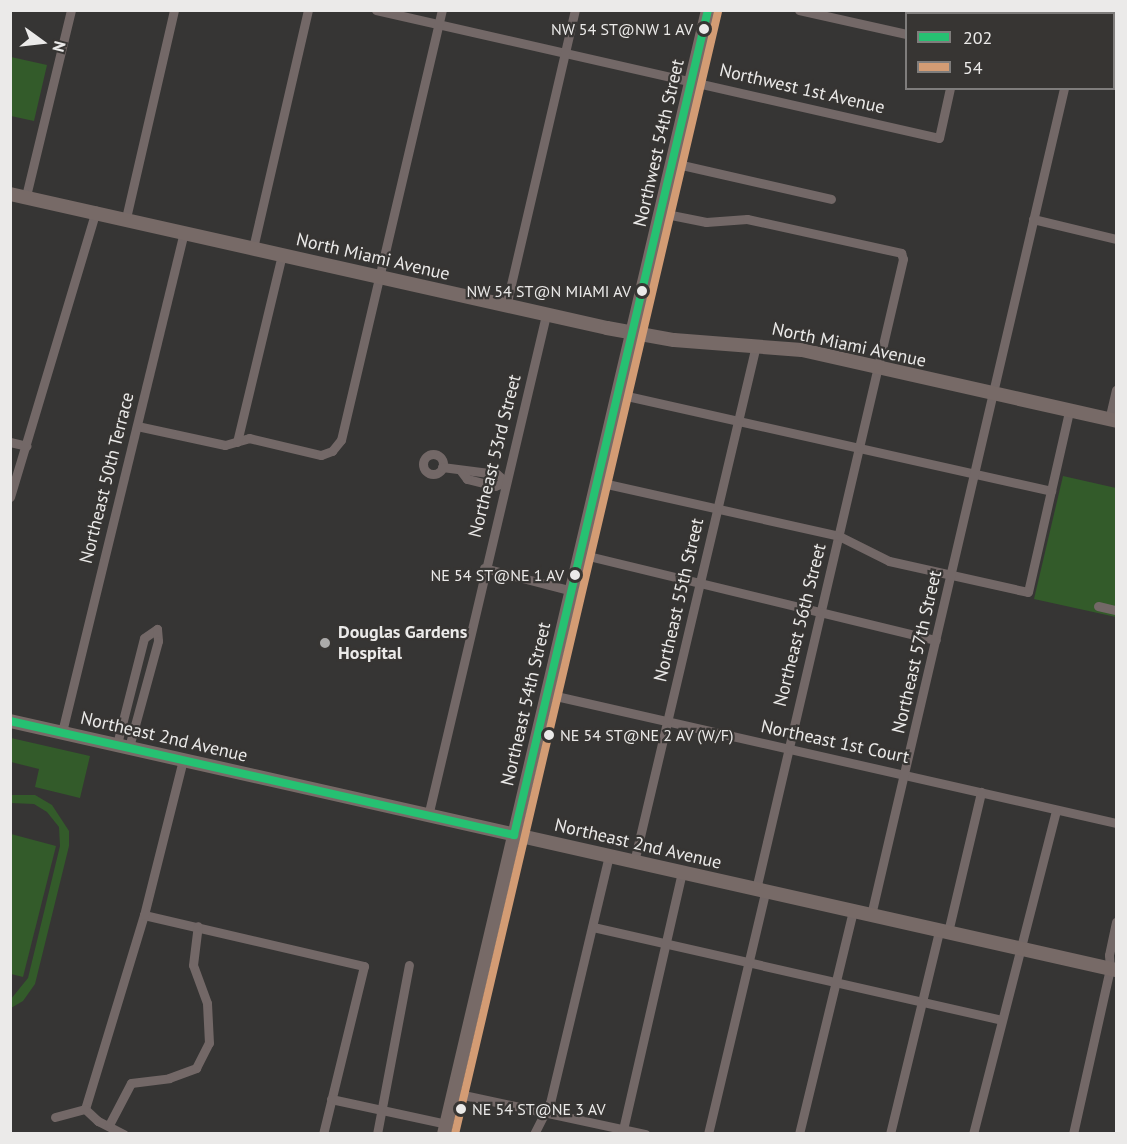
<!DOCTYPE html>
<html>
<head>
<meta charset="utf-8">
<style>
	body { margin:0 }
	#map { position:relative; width:1127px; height:1144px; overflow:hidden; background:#363534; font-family:"PT Sans",sans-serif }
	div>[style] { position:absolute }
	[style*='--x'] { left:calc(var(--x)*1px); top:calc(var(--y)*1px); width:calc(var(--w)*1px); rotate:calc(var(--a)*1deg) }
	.green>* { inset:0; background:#335b2a }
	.street>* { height:9px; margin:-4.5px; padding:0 4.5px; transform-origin:4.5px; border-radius:4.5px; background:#736867 }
	.street>.ring { margin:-4.5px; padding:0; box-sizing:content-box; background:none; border:9px solid #736867; border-radius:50% }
	.secondary>* { height:14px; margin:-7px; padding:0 7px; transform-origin:7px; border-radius:7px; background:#776a67 }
	.bus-1>* { height:8px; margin:-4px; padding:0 4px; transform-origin:4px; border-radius:4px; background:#26c172 }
	.bus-2>* { height:8px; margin:-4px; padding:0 4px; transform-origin:4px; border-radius:4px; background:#d39c74 }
	.dots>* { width:16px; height:16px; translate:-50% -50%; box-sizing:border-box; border:3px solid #373533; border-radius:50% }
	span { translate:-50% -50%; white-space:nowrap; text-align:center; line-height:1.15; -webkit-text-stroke:4.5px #373533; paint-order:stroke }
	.bus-label { font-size:16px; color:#ebeae9 }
	.right { translate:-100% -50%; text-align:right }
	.left { translate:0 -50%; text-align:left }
	.street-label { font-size:18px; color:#ebeae9 }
	.poi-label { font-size:18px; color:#ebeae9; font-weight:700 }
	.frame { position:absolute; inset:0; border:12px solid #ebeae9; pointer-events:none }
	.legend { position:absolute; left:905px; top:12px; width:210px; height:78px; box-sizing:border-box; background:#373533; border:2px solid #7f7d7c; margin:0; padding:8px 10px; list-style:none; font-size:18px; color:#ebeae9 }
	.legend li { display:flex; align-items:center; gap:12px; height:30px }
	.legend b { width:30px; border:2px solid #7f7d7c }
	.north { position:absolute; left:12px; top:12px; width:60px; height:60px; -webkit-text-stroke:4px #373533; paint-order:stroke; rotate:105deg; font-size:16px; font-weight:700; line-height:24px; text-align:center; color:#ebeae9 }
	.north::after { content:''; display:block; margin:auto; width:21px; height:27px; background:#ebeae9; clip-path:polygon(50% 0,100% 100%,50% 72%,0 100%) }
</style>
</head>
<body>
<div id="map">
	<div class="green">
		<div style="clip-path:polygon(11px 57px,47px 65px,34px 121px,11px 116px)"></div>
		<div style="clip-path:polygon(1063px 476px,1116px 488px,1116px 617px,1034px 599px)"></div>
		<div style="clip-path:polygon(11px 738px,90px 756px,80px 798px,35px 787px,39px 769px,11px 762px)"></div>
		<div style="clip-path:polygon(11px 795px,35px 795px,52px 805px,69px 831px,69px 846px,35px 984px,23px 1001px,11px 1008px,11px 999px,28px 978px,60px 846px,59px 827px,47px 812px,34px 804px,11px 803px)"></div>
		<div style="clip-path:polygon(11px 834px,56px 846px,23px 977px,11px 974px)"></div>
	</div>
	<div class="street">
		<div style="--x:376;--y:10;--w:577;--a:12.81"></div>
		<div style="--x:939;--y:138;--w:51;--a:-77.6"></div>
		<div style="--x:799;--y:10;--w:110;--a:12.6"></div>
		<div style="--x:968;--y:14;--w:4;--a:-76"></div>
		<div style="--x:1081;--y:14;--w:4;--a:-76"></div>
		<div style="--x:1114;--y:61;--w:2;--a:27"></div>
		<div style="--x:673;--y:163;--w:162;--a:12.8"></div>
		<div style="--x:26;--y:196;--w:191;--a:-76.4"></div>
		<div style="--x:661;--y:213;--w:46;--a:11.3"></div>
		<div style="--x:706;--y:222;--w:41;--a:-4.2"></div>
		<div style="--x:747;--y:219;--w:158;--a:12.4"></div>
		<div style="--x:901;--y:253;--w:6;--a:72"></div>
		<div style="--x:903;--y:259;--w:647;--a:103.13"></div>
		<div style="--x:126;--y:218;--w:213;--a:-77"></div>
		<div style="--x:1033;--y:219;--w:85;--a:13.5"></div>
		<div style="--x:253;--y:248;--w:244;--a:-77"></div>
		<div style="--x:506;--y:306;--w:304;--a:-76.9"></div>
		<div style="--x:618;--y:394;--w:444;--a:12.6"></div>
		<div style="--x:1109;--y:420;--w:31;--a:-77"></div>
		<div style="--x:137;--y:426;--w:90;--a:12.2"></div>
		<div style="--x:225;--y:445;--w:25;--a:-16"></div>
		<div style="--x:249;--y:438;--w:74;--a:13.3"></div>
		<div style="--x:321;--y:455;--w:12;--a:-20"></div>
		<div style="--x:332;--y:451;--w:14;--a:-51"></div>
		<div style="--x:341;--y:440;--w:442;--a:-76.8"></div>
		<div style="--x:10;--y:442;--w:17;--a:13"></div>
		<div style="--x:237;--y:442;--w:192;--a:-76.5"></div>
		<div class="ring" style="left:423px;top:454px;width:11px;height:11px"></div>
		<div style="--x:442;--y:467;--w:55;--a:7.3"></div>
		<div style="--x:497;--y:474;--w:12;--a:42"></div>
		<div style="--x:506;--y:482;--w:12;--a:160"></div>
		<div style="--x:495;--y:486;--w:29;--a:-166"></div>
		<div style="--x:467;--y:479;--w:10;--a:-127"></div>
		<div style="--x:598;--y:482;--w:247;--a:12.6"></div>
		<div style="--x:839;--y:536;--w:56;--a:26.6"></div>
		<div style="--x:889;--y:561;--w:142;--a:12.6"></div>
		<div style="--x:1028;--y:592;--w:186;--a:-77.2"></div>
		<div style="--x:10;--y:497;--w:299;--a:-73.3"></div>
		<div style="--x:580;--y:554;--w:366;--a:13.6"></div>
		<div style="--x:484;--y:568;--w:91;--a:14.6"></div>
		<div style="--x:1098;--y:606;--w:18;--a:13"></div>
		<div style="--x:547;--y:694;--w:583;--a:12.77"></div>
		<div style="--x:62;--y:732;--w:515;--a:-76.29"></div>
		<div style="--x:117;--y:744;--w:109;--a:-75.7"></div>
		<div style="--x:144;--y:638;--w:16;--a:-35"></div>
		<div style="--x:157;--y:629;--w:12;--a:85"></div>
		<div style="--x:158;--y:641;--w:110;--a:105.3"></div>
		<div style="--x:428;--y:816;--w:515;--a:-76.75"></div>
		<div style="--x:634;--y:862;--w:531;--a:-76.72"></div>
		<div style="--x:144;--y:915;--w:226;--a:13.1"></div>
		<div style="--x:364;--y:966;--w:173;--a:103.7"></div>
		<div style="--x:871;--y:915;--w:849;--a:-76.86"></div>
		<div style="--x:593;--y:927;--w:419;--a:12.8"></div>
		<div style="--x:948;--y:932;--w:144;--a:-76.7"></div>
		<div style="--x:454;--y:1093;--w:196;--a:12.1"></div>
		<div style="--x:331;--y:1099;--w:119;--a:12.2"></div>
		<div style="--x:85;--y:1109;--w:203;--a:-73.1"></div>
		<div style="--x:144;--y:915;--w:160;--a:-75.9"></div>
		<div style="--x:85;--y:1109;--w:18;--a:43"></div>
		<div style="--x:98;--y:1121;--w:29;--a:27"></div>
		<div style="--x:55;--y:1117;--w:31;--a:-15"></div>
		<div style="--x:109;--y:1125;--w:47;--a:-62.4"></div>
		<div style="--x:131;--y:1083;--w:38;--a:-7"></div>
		<div style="--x:169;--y:1078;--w:29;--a:-20"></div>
		<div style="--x:196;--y:1068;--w:28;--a:-63"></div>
		<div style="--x:209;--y:1043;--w:40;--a:-92.9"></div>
		<div style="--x:207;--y:1003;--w:40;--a:-110.2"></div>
		<div style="--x:193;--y:965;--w:39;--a:-83"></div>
		<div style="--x:377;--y:1134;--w:172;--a:-79.3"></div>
		<div style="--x:534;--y:1134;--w:35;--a:-63"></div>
		<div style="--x:550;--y:1103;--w:254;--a:-76.6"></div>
		<div style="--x:622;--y:1134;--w:268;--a:-77.1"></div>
		<div style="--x:708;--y:1134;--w:249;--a:-76.7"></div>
		<div style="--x:799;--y:1134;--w:229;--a:-76.4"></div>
		<div style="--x:890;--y:1134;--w:209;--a:-76.4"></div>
		<div style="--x:973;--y:1134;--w:334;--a:-75.6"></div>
		<div style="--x:1073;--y:1134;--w:169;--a:-77.4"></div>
		<div style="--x:1110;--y:969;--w:14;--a:-94"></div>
		<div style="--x:1109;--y:955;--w:34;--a:-78"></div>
	</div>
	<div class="secondary">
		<div style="--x:10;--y:194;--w:612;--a:12.65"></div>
		<div style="--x:607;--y:328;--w:68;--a:10.2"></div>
		<div style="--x:674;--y:340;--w:128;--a:4.5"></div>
		<div style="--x:802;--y:350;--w:322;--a:12.7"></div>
		<div style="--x:10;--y:721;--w:1134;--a:12.69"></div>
		<div style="--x:444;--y:1134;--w:1155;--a:-76.78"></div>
	</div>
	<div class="bus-1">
		<div style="--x:10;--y:721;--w:517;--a:12.75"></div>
		<div style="--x:514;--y:835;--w:848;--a:-76.77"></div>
	</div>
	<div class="bus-2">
		<div style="--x:455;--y:1134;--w:1152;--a:-76.81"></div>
	</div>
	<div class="dots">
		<div style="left:704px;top:29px;background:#ebeae9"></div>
		<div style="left:642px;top:291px;background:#ebeae9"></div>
		<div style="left:575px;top:575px;background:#ebeae9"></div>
		<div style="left:325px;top:643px;background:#acabaa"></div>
		<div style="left:549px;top:735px;background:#ebeae9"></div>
		<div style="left:461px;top:1109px;background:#ebeae9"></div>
	</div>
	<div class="bus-label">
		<span class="right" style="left:693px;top:29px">NW 54 ST@NW 1 AV</span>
		<span class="right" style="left:631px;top:291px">NW 54 ST@N MIAMI AV</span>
		<span class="right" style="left:564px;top:575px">NE 54 ST@NE 1 AV</span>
		<span class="left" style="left:560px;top:735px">NE 54 ST@NE 2 AV (W/F)</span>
		<span class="left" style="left:472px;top:1109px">NE 54 ST@NE 3 AV</span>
	</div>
	<div class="street-label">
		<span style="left:802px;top:89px;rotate:13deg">Northwest 1st Avenue</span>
		<span style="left:659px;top:143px;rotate:-77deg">Northwest 54th Street</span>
		<span style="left:373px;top:257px;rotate:13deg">North Miami Avenue</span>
		<span style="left:849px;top:345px;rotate:12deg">North Miami Avenue</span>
		<span style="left:495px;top:456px;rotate:-76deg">Northeast 53rd Street</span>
		<span style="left:107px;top:478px;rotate:-76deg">Northeast 50th Terrace</span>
		<span style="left:679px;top:600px;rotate:-77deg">Northeast 55th Street</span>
		<span style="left:800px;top:625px;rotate:-76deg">Northeast 56th Street</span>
		<span style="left:917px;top:652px;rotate:-77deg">Northeast 57th Street</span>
		<span style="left:526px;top:704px;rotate:-77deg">Northeast 54th Street</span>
		<span style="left:164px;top:737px;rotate:13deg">Northeast 2nd Avenue</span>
		<span style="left:835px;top:742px;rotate:12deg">Northeast 1st Court</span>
		<span style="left:638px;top:844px;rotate:13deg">Northeast 2nd Avenue</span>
	</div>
	<div class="poi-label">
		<span class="left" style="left:338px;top:643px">Douglas Gardens<br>Hospital</span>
	</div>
	<div class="frame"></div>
	<ul class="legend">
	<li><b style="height:8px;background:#26c172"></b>202</li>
	<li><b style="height:8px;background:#d39c74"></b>54</li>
	</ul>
	<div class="north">N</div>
</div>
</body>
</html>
